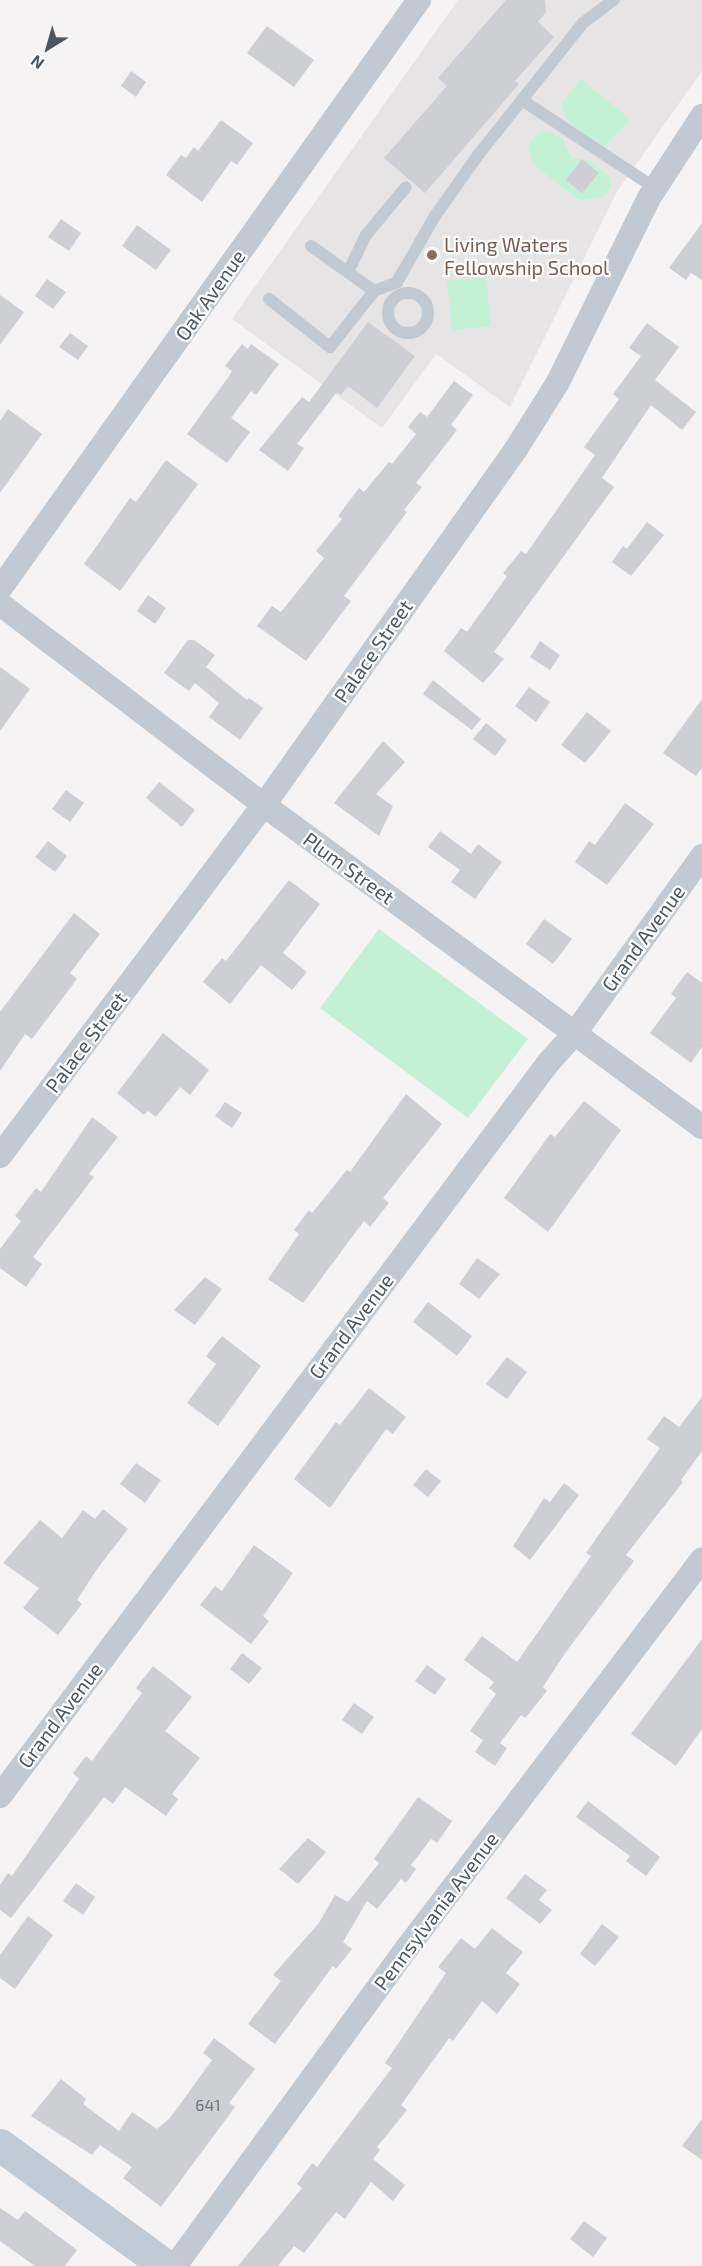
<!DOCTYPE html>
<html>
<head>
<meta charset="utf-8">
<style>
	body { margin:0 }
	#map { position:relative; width:702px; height:2266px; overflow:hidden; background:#f5f3f3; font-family:"Exo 2",sans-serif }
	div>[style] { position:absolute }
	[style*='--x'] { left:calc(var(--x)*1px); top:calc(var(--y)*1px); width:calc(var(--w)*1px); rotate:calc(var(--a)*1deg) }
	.education>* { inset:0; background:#e6e4e5 }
	.green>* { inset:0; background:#c3f1d5 }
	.building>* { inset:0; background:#cdcfd5 }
	.lane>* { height:12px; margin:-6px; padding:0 6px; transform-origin:6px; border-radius:6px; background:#c1cad2 }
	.lane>.ring { margin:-6px; padding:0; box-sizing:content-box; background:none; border:12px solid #c1cad2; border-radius:50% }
	.street>* { height:24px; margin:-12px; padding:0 12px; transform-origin:12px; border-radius:12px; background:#c1cad2 }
	.secondary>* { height:33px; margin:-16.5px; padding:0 16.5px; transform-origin:16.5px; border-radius:16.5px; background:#c1cbd6 }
	.dots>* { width:16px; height:16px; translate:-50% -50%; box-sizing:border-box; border:3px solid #fff; border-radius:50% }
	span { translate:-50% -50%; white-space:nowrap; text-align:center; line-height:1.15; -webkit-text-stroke:4.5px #fff; paint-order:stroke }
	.number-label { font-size:16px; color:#6b747e }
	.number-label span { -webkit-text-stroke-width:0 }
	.education-label { font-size:20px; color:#785e54 }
	.left { translate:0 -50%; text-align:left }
	.street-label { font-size:20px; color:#4a5661 }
	.north { position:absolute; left:18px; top:18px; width:60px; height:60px; -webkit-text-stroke:4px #fff; paint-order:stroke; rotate:217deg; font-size:16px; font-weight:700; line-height:24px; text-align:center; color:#4a5661 }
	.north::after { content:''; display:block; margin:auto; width:21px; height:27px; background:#4a5661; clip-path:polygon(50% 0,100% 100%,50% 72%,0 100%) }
</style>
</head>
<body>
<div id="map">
	<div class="education">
		<div style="clip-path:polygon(458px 0,702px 0,702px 71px,618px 190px,510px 407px,436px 354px,382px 428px,232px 319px)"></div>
	</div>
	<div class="green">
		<div style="clip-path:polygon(581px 79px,631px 120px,602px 149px,571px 123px,562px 110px,562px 103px)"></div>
		<div style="clip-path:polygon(549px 131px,563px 140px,572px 158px,588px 160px,610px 177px,612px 187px,604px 197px,579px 200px,533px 164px,528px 150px,531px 141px,539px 132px)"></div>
		<div style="clip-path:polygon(486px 277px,491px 326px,452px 330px,447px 281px)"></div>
		<div style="clip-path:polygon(379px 929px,528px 1039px,468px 1118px,320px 1008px)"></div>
	</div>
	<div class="building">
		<div style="clip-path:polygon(506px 0,545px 0,546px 12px,538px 22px,554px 37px,515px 81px,519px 84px,425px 193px,384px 158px,447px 86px,438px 78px)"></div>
		<div style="clip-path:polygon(267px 26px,314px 60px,294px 87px,247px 53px)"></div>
		<div style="clip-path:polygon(131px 71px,146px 82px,136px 97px,121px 86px)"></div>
		<div style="clip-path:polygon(221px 120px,253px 143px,237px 165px,231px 161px,202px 202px,166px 175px,181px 155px,186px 158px,194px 147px,198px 151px)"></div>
		<div style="clip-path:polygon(582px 159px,599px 173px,582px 193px,566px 180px)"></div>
		<div style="clip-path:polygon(61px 219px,81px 233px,69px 251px,48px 237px)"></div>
		<div style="clip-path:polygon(702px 223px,702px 280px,691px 273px,686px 280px,669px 268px)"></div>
		<div style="clip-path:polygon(137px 225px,171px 250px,156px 270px,122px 246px)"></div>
		<div style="clip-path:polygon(47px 279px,66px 292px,53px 309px,35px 296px)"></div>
		<div style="clip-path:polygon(0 295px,24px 312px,0 345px)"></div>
		<div style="clip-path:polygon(368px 322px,415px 356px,377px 408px,348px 386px,341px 395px,337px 392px,297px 444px,304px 448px,288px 471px,259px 450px,302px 397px,309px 402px)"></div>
		<div style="clip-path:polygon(647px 323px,679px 347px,655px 380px,696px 412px,682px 430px,651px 405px,602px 478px,614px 487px,494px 652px,504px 659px,483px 683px,444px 651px,461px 628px,467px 632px,507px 576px,503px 573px,521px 551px,526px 554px,595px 455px,584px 447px,619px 399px,613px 394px,641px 356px,629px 348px)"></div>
		<div style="clip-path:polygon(70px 333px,88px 346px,78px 360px,59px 347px)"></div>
		<div style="clip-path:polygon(242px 344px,248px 349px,251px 344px,279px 364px,256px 395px,251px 391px,231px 418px,250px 432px,227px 463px,187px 434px,229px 376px,232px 371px,225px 366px)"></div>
		<div style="clip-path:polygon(454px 381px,473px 395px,451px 425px,457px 430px,416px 483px,422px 487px,404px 510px,407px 512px,344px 596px,351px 601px,306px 661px,257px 626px,272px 606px,281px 612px,324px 558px,316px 551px,342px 519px,338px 516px,359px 488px,364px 492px,389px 462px,392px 464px,416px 434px,408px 427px,420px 412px,427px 417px)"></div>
		<div style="clip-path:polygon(8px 409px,42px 434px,0 493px,0 421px)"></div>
		<div style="clip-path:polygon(166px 460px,198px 484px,120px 591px,84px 564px,130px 498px,136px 502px)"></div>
		<div style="clip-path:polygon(647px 522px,664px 535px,631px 576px,612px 562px,623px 546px,627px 549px)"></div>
		<div style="clip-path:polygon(148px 595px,166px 608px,155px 624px,137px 611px)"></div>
		<div style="clip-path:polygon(188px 640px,194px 640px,215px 655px,206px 667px,247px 700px,249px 698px,263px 708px,240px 740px,209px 717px,219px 703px,195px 683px,189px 691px,164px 673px)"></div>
		<div style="clip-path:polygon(540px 641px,560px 655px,550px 670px,530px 657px)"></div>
		<div style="clip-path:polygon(0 667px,30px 689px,0 731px)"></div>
		<div style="clip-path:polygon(433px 680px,481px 719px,472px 730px,423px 694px)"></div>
		<div style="clip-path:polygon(529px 687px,550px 702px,536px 722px,515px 706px)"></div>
		<div style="clip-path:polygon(702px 699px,702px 768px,696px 776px,663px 753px)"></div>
		<div style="clip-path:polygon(587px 712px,611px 731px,585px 763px,561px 745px)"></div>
		<div style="clip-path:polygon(486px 723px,507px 740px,495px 756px,473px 739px)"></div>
		<div style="clip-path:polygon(383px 741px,405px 762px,376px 794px,393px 806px,379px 836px,334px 803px)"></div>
		<div style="clip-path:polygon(159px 782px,195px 810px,182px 827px,146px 798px)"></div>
		<div style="clip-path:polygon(66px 790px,84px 803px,70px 822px,52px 809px)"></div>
		<div style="clip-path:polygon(625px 803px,654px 824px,607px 885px,575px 862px,589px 841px,595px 845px)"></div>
		<div style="clip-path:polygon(440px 831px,471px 854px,478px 844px,502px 862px,475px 899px,451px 882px,460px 870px,428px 847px)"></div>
		<div style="clip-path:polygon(48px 841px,67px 856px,55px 872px,35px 857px)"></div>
		<div style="clip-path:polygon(289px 880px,320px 904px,283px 953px,307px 972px,292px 990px,261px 965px,230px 1004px,203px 982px,222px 958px,226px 961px)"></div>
		<div style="clip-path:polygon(74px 913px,100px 934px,70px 973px,77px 979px,32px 1039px,25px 1034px,0 1071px,0 1012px)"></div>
		<div style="clip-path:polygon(544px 919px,572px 939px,553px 964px,526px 944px)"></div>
		<div style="clip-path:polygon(687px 972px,702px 983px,702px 1047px,691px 1063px,650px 1033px,676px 998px,671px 994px)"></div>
		<div style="clip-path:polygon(163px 1033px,209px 1070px,190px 1095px,180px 1087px,156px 1117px,148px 1111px,144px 1115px,117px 1093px)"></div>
		<div style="clip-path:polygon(406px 1094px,442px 1124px,383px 1198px,389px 1203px,370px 1227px,364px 1221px,303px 1303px,268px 1279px,299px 1234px,294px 1230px,309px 1210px,312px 1213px,347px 1170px,350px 1172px)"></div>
		<div style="clip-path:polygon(584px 1101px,621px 1130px,548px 1232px,504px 1198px,550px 1134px,555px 1137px)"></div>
		<div style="clip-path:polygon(225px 1102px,242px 1113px,232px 1128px,215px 1116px)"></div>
		<div style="clip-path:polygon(92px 1117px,118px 1137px,89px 1174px,94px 1177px,33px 1257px,42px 1264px,26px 1287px,0 1268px,0 1249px,21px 1221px,15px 1216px,36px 1188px,41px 1192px)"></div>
		<div style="clip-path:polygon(477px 1258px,500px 1274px,479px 1299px,459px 1284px)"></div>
		<div style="clip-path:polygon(205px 1277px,222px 1289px,195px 1325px,174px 1310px)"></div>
		<div style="clip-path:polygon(428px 1302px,472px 1336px,457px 1356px,413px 1322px)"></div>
		<div style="clip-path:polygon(222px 1336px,261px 1366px,218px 1426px,187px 1403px,216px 1364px,206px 1356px)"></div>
		<div style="clip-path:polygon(507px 1357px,527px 1372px,507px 1399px,486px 1384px)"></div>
		<div style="clip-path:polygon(369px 1388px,406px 1417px,393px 1434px,386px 1429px,330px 1508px,294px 1479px,336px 1422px,340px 1425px)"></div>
		<div style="clip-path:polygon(702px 1397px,702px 1451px,681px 1480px,683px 1482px,626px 1555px,634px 1561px,566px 1652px,543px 1687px,547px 1691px,525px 1718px,521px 1715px,500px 1743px,507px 1748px,495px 1766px,475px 1752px,483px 1740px,470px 1731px,496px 1694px,489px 1688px,494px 1682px,464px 1660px,482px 1636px,517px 1662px,591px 1556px,586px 1553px,660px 1448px,647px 1439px,664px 1416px,679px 1427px)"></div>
		<div style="clip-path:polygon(136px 1463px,161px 1480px,145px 1503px,120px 1484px)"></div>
		<div style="clip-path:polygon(426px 1469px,441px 1481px,428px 1497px,413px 1485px)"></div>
		<div style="clip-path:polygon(564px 1483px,579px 1495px,530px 1560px,513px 1546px,544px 1498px,550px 1502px)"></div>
		<div style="clip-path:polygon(103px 1509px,128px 1529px,97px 1569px,77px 1600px,82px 1604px,58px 1635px,23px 1608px,39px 1588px,3px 1563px,40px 1520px,62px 1538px,83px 1510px,95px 1519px)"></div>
		<div style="clip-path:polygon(254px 1545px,293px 1573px,263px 1616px,269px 1621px,251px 1644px,200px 1605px,215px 1586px,222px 1591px)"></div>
		<div style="clip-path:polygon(702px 1639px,702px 1729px,676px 1766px,631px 1734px)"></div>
		<div style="clip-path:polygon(242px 1653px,262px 1668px,249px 1684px,230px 1669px)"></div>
		<div style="clip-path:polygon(427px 1665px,446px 1679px,435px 1695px,415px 1681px)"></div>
		<div style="clip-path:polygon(153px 1666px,192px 1697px,165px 1731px,200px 1758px,172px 1794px,178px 1799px,166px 1816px,125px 1787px,113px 1804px,104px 1797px,11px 1918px,0 1910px,0 1885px,8px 1873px,12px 1876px,79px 1779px,73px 1773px,86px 1756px,92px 1761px,142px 1693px,136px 1688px)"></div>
		<div style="clip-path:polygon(354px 1703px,374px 1717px,362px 1734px,342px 1720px)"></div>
		<div style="clip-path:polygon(418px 1797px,452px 1821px,437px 1843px,431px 1839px,411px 1865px,416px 1869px,406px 1883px,401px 1879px,377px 1909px,367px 1901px,343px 1942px,352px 1949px,336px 1969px,333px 1966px,275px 2044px,248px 2024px,281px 1981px,273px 1975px,319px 1923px,335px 1895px,348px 1902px,379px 1863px,374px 1859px)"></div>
		<div style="clip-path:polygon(588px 1801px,660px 1857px,646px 1876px,626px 1861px,630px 1856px,576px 1817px)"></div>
		<div style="clip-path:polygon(308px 1838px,326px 1852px,298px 1884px,279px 1869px)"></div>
		<div style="clip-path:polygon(525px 1874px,547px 1890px,539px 1900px,552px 1910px,540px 1924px,506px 1898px)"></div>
		<div style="clip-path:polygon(76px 1883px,95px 1897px,83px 1915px,63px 1901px)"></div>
		<div style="clip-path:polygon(28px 1916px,53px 1935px,15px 1989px,0 1978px,0 1955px)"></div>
		<div style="clip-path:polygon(602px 1924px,619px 1937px,595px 1966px,580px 1954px)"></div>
		<div style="clip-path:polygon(492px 1928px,523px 1952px,506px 1973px,520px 1984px,497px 2014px,482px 2001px,453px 2041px,449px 2038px,401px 2105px,407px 2110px,377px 2147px,380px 2150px,373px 2159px,405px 2185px,393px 2201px,371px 2182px,345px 2219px,336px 2212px,304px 2253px,294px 2246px,278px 2266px,238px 2266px,302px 2188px,297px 2184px,312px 2163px,317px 2167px,392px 2068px,385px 2063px,446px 1973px,438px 1967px,461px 1938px,475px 1949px)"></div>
		<div style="clip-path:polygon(214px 2038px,255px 2069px,229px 2103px,235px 2107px,161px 2207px,123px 2178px,132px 2167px,100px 2145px,92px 2155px,31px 2116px,61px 2079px,86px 2099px,83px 2104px,119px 2131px,132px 2112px,157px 2129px,170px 2118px,212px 2060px,203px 2053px)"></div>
		<div style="clip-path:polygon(702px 2119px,702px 2160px,682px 2146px)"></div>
		<div style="clip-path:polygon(0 2208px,18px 2220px,25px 2211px,77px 2250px,65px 2266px,35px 2266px,0 2241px)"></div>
		<div style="clip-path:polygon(584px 2221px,607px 2238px,593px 2257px,570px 2239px)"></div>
	</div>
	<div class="lane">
		<div style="--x:522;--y:100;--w:159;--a:33.5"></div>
		<div style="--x:311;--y:246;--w:77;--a:35.5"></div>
		<div style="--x:374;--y:291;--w:25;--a:-21"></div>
		<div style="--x:397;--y:282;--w:76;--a:-60.1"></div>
		<div style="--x:435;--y:216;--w:75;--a:-54.8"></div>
		<div style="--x:478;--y:155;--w:169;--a:-51.5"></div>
		<div style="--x:583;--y:23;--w:39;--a:-37"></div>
		<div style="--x:348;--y:272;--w:41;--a:-64.1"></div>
		<div style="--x:366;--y:235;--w:62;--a:-50.2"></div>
		<div class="ring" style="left:388px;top:293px;width:28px;height:28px"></div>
		<div style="--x:269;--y:299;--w:78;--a:38.2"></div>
		<div style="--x:330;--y:347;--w:71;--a:-51.8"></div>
	</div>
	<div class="street">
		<div style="--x:0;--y:589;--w:723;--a:-54.57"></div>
		<div style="--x:0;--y:604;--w:332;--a:37.3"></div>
		<div style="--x:264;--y:805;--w:544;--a:36.32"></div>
		<div style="--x:0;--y:1156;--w:439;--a:-53.1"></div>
		<div style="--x:264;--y:805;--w:436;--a:-54.7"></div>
		<div style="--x:516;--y:449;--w:79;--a:-57.9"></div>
		<div style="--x:558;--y:382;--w:205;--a:-63.7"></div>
		<div style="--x:649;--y:198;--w:98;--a:-57.1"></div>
		<div style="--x:0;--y:1796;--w:917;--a:-53.21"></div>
		<div style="--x:549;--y:1062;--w:39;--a:-48"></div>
		<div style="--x:575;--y:1033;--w:218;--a:-54.3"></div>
		<div style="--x:175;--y:2266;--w:394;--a:-53.9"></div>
		<div style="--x:407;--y:1948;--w:488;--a:-52.8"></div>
	</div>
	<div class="secondary">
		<div style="--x:0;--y:2145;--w:205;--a:36.1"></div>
	</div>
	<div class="dots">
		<div style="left:432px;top:255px;background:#8d6e63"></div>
	</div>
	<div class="number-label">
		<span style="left:208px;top:2105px">641</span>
	</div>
	<div class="education-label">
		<span class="left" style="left:444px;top:256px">Living Waters<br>Fellowship School</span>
	</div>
	<div class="street-label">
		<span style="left:210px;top:295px;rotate:-55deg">Oak Avenue</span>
		<span style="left:373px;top:651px;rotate:-55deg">Palace Street</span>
		<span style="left:349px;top:868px;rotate:36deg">Plum Street</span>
		<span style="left:643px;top:938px;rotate:-54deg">Grand Avenue</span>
		<span style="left:86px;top:1042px;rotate:-53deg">Palace Street</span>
		<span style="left:351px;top:1326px;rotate:-53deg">Grand Avenue</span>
		<span style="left:60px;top:1715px;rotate:-53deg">Grand Avenue</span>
		<span style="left:436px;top:1911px;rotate:-53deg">Pennsylvania Avenue</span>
	</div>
	<div class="north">N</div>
</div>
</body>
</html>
